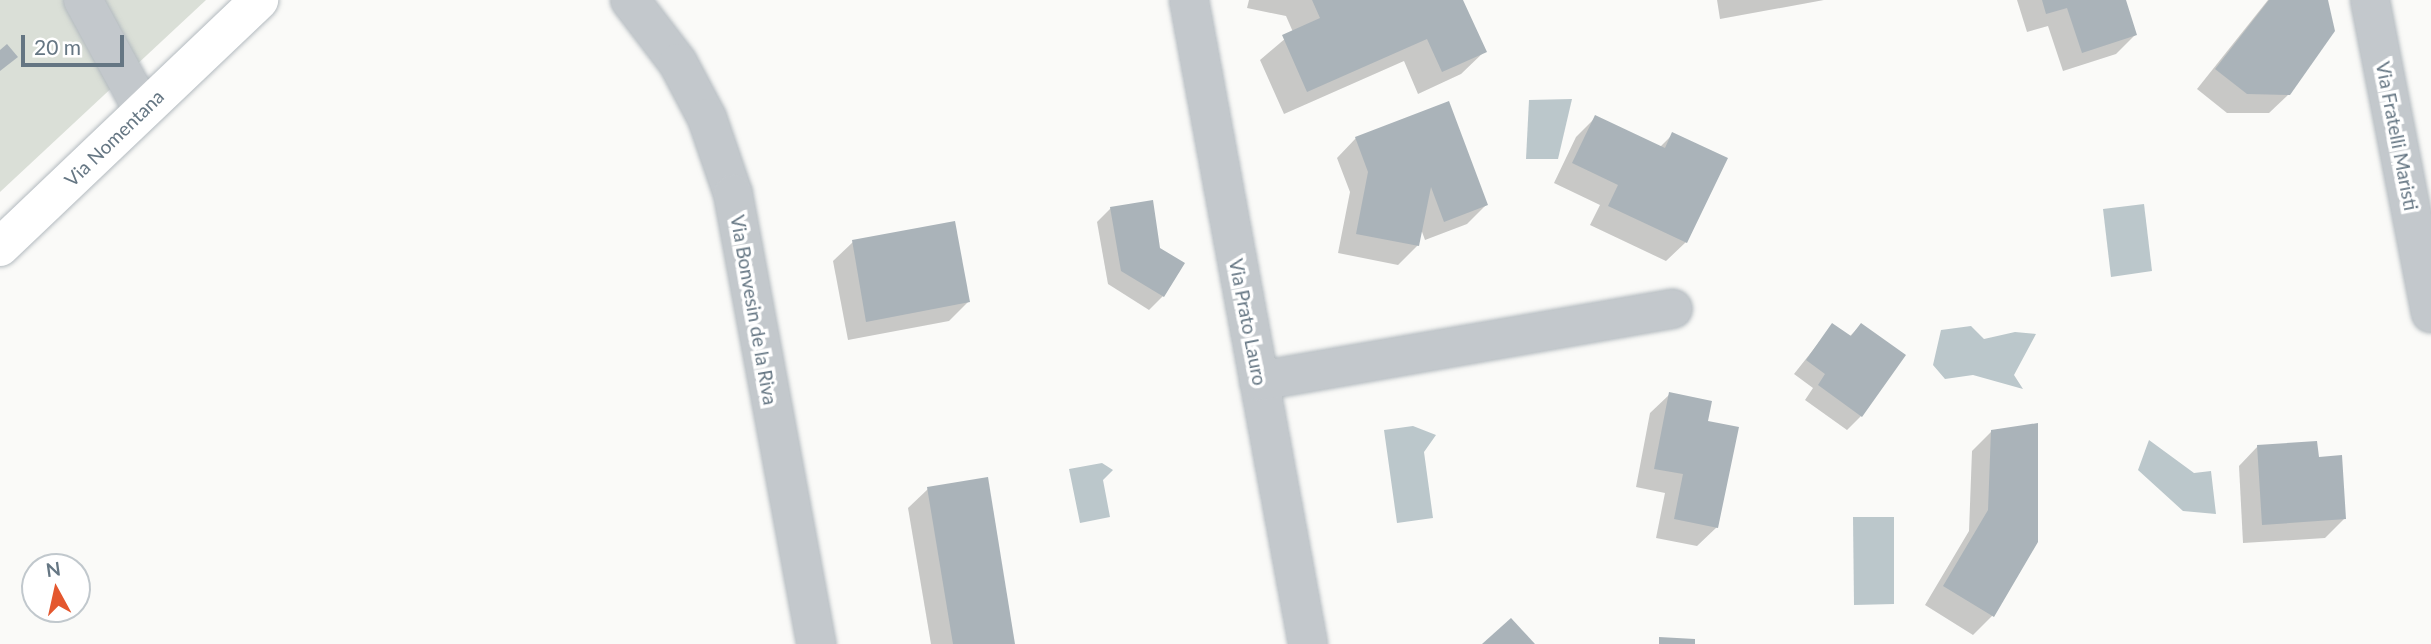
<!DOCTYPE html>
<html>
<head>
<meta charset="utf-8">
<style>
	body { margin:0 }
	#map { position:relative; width:2431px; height:644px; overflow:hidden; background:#fafaf8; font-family:Lato,sans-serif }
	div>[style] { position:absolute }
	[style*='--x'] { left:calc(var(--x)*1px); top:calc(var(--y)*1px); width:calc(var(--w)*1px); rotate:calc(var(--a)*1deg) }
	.green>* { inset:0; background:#dadfd7 }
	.water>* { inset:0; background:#bbc7cb }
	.shadow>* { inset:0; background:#0003 }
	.building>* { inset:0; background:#aab3b9 }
	.roads { filter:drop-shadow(0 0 2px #b3babf) drop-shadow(0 0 2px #b3babf) }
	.street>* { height:38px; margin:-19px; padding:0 19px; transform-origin:19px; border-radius:19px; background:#c3c8cc }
	.secondary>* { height:38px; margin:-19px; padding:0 19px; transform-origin:19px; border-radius:19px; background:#fff }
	span { translate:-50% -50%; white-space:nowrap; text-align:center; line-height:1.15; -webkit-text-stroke:7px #fff; paint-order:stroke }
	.street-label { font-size:19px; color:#657683 }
	.north { position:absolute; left:21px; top:553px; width:70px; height:70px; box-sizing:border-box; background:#fff; border:2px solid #c1c8cd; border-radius:50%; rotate:352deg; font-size:19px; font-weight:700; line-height:28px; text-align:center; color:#657683 }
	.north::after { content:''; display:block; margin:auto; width:24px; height:32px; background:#e4572e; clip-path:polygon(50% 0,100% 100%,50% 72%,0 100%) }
	.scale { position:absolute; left:21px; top:35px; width:103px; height:32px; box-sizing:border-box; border:4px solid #657683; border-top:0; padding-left:9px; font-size:21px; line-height:24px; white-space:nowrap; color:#657683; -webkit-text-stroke:5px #fff; paint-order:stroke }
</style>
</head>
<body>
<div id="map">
	<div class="green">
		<div style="clip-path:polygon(0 0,206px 0,0 192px)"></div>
	</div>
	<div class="water">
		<div style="clip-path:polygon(1572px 99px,1558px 159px,1526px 159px,1529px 100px)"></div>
		<div style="clip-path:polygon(2144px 204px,2152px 271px,2111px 277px,2103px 209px)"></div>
		<div style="clip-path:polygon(1971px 326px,1984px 339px,2015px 332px,2036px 334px,2014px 375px,2023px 389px,1973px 375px,1945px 379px,1933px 365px,1941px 330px)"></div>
		<div style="clip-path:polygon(1413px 426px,1436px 435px,1424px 452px,1433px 518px,1397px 523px,1384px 430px)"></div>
		<div style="clip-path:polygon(2149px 440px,2194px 473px,2211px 471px,2216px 514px,2183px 511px,2138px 470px)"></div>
		<div style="clip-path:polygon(1102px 463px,1113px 470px,1103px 480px,1110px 517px,1080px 523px,1069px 469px)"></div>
		<div style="clip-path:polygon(1853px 517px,1894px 517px,1894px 604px,1854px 605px)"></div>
	</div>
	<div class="shadow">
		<div style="clip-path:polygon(1249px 0,1461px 0,1485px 51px,1461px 74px,1418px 94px,1404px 61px,1284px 114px,1260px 60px,1293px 32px,1286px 16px,1247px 8px)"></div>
		<div style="clip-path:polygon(1717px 0,1824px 0,1720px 19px)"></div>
		<div style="clip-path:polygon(2017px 0,2124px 0,2135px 35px,2116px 54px,2063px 71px,2048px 26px,2027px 32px)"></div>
		<div style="clip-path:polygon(2268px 0,2326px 0,2289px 94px,2269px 113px,2227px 113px,2197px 89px)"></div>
		<div style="clip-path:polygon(1596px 117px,1660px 147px,1673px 134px,1686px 242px,1666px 261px,1590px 225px,1600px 205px,1554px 183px,1576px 137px)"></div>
		<div style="clip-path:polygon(1356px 138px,1486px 205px,1467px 224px,1425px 240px,1421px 229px,1418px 245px,1398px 265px,1338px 253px,1350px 192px,1337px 158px)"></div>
		<div style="clip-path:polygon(1111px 208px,1163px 296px,1149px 310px,1108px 284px,1097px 222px)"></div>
		<div style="clip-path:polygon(853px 242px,968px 302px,949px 321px,848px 340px,833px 261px)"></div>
		<div style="clip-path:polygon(1861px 325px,1861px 416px,1847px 430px,1805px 400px,1813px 388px,1794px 374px,1832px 326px,1849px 337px)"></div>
		<div style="clip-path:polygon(1670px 394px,1706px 422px,1717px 527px,1697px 546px,1656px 538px,1665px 493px,1636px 487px,1650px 413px)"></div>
		<div style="clip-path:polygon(1992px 431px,1992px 616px,1973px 635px,1925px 605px,1969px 531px,1972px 451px)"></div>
		<div style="clip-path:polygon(2258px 446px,2317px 459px,2344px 519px,2325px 538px,2243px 543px,2239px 466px)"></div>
		<div style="clip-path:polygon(928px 489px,1013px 644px,931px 644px,908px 508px)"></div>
	</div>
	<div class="building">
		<div style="clip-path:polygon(1312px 0,1463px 0,1487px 52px,1442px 72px,1427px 39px,1307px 92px,1282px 35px,1320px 18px)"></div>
		<div style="clip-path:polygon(2042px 0,2126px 0,2137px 35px,2082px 53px,2067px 8px,2046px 14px)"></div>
		<div style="clip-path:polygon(2269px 0,2328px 0,2335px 31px,2290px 95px,2247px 94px,2215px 69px)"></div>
		<div style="clip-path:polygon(7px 44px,18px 57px,0 71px,0 50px)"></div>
		<div style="clip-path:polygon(1449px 101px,1488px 205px,1444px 222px,1431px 187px,1419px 246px,1356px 234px,1368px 172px,1355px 137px)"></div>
		<div style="clip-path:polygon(1595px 115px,1665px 148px,1672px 132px,1728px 158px,1687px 243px,1608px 206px,1618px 185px,1572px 163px)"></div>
		<div style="clip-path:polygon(1153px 200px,1160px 248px,1185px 263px,1164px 297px,1121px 271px,1110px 207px)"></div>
		<div style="clip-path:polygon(955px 221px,970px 302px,866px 322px,852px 240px)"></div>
		<div style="clip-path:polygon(1832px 323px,1851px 336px,1861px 323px,1906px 355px,1862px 417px,1818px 385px,1825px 374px,1806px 360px)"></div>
		<div style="clip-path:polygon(1669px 392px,1712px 401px,1708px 421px,1739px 427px,1718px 528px,1674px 519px,1683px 474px,1654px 469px)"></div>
		<div style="clip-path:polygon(2038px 423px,2038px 542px,1994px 617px,1943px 586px,1988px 510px,1991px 430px)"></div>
		<div style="clip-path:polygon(2317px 441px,2319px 457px,2342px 455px,2346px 519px,2262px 525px,2257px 445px)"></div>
		<div style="clip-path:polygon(988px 477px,1015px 644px,953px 644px,927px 487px)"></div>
		<div style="clip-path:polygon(1511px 618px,1535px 644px,1482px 644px)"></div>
		<div style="clip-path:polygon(1659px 637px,1695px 639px,1695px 644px,1659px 644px)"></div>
	</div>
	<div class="roads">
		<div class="street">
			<div style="--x:83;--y:0;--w:125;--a:61.4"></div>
			<div style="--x:630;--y:0;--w:79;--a:52.7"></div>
			<div style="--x:678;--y:63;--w:62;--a:62.2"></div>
			<div style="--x:707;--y:118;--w:80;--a:71.1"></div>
			<div style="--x:733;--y:194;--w:458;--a:79.5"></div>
			<div style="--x:1189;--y:0;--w:655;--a:79.53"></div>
			<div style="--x:2370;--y:0;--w:319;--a:79"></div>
			<div style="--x:1259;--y:381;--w:420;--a:-9.9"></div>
		</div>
		<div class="secondary">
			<div style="--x:0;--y:247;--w:358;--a:-43.6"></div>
		</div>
	</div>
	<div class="street-label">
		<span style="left:2397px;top:136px;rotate:79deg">Via Fratelli Maristi</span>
		<span style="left:114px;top:138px;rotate:-44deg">Via Nomentana</span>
		<span style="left:754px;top:310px;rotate:80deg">Via Bonvesin de la Riva</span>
		<span style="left:1248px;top:322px;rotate:79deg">Via Prato Lauro</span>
	</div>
	<div class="north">N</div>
	<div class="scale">20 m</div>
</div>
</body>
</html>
